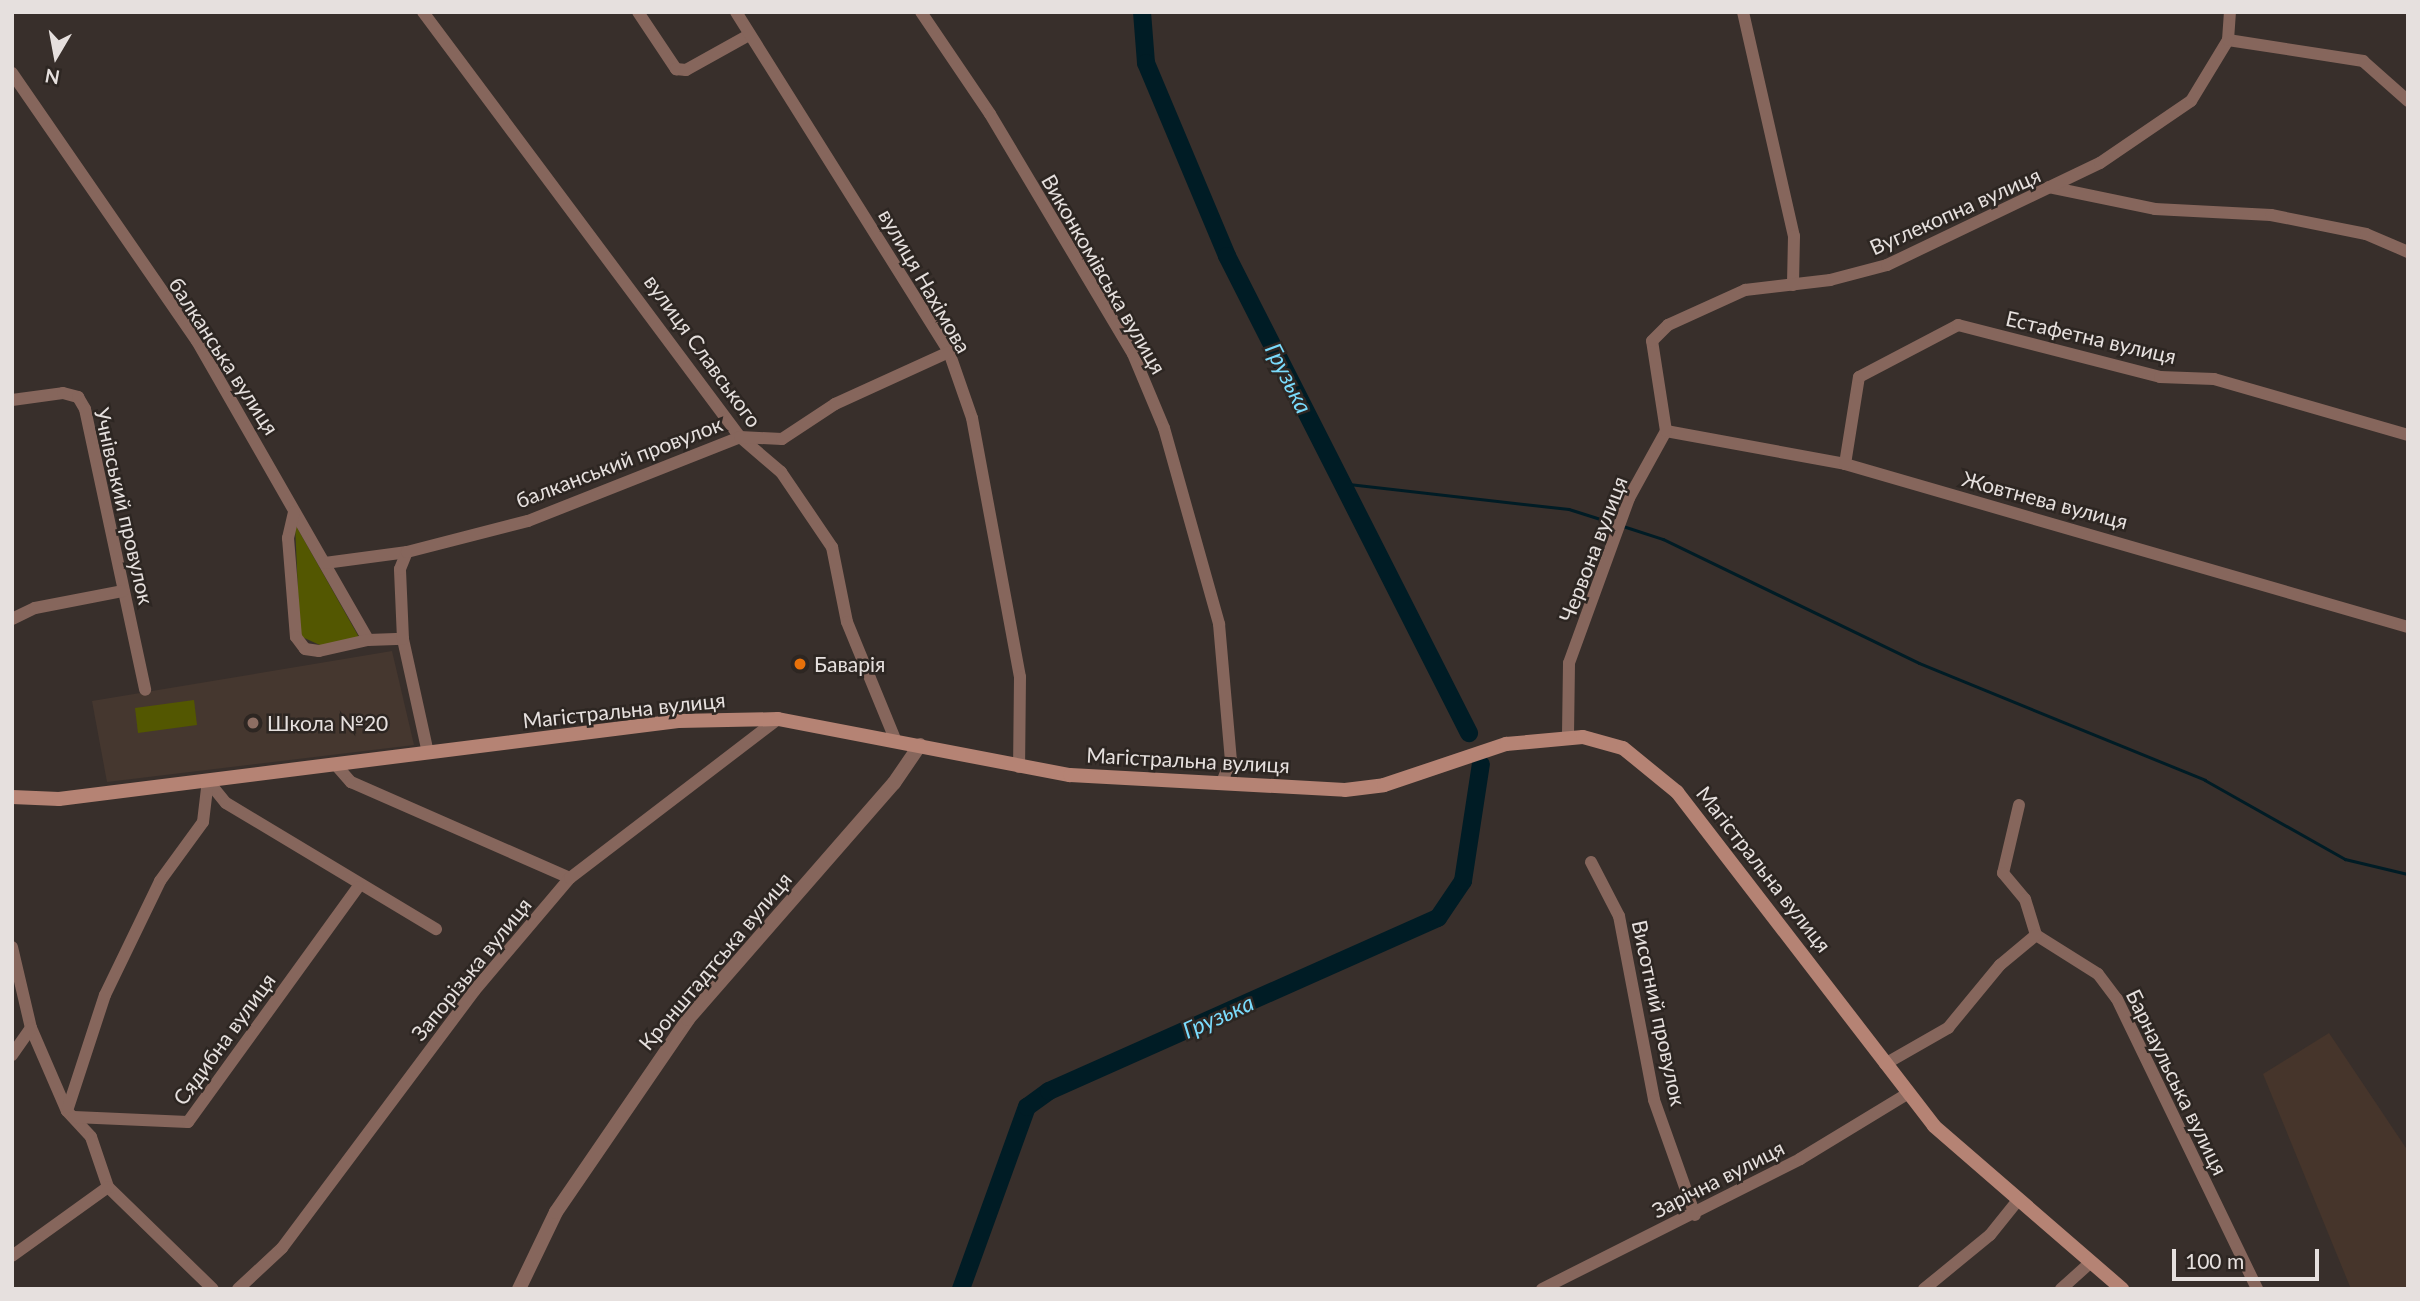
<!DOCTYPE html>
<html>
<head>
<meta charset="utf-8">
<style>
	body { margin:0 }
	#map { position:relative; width:2420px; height:1301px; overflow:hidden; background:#382f2b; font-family:Lato,sans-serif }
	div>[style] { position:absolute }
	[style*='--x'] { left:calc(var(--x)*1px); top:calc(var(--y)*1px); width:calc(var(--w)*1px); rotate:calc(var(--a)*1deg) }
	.industrial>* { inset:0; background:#46352b }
	.built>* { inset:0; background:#45372f }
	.green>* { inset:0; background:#535701 }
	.stream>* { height:2.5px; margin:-1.25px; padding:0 1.25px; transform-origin:1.25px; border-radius:1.25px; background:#001c25 }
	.river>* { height:18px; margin:-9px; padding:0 9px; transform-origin:9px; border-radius:9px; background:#001c25 }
	.minor>* { height:12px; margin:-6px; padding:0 6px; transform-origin:6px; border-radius:6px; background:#86665c }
	.tertiary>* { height:14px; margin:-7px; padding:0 7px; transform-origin:7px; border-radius:7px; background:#86665c }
	.secondary>* { height:14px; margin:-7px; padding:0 7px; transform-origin:7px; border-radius:7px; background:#b58374 }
	.dots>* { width:19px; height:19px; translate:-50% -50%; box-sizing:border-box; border:4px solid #2d2622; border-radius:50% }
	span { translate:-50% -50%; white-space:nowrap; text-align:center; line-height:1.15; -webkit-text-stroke:5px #2d2622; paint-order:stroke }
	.street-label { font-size:21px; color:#e6e0de }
	.poi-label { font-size:21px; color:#e6e0de }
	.left { translate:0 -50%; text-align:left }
	.water-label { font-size:23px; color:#7adbfc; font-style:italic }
	.frame { position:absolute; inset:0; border:14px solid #e6e0de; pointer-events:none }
	.north { position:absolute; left:21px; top:21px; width:70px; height:70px; -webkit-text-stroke:5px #2d2622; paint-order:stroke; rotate:190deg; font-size:19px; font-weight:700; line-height:28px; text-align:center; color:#e6e0de }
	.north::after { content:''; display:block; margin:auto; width:24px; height:32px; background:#e6e0de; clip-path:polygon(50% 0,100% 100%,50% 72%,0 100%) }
	.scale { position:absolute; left:2172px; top:1249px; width:147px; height:32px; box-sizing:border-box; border:4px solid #e6e0de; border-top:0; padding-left:9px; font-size:21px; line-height:24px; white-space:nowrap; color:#e6e0de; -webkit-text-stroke:5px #2d2622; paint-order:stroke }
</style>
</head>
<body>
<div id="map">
	<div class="industrial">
		<div style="clip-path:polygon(2329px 1033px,2408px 1151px,2408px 1289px,2351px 1289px,2263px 1074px)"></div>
	</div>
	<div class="built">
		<div style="clip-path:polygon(392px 651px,414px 745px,107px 782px,92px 701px)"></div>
	</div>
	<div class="green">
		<div style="clip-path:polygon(295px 524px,360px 639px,322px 646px,300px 636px)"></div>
		<div style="clip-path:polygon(194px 700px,197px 725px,138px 733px,135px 708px)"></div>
	</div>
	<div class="stream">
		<div style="--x:1340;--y:483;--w:230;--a:6.5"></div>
		<div style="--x:1569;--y:509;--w:49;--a:17.7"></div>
		<div style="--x:1623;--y:526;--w:42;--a:18"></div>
		<div style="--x:1663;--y:539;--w:284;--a:25.8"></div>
		<div style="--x:1919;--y:663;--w:309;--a:22.2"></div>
		<div style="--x:2205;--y:780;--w:161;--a:29.4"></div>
		<div style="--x:2345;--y:859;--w:65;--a:13.4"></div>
	</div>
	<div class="river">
		<div style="--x:1142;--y:12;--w:51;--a:85.5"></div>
		<div style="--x:1146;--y:63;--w:209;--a:67.2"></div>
		<div style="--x:1227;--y:256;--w:535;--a:63.1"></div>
		<div style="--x:961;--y:1289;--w:194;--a:-70.1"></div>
		<div style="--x:1027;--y:1107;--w:27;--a:-36"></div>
		<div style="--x:1049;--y:1091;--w:426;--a:-24"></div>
		<div style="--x:1438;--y:918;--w:45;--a:-56"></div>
		<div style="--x:1463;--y:881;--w:118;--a:-81.3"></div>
	</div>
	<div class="minor">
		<div style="--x:423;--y:12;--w:530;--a:53.28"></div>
		<div style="--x:740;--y:437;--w:54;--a:40.5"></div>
		<div style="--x:781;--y:472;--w:91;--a:55.8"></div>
		<div style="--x:832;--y:547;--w:76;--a:78.7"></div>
		<div style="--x:847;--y:622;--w:126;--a:67.7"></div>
		<div style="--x:638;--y:12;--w:69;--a:56.3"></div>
		<div style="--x:676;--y:69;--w:10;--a:6"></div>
		<div style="--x:686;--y:70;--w:72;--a:-29.1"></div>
		<div style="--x:736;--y:12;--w:401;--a:57.9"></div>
		<div style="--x:949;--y:352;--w:70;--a:70.8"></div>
		<div style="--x:972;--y:418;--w:263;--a:79.5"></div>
		<div style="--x:1020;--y:677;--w:90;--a:90.6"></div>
		<div style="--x:921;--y:12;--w:123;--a:55.9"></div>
		<div style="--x:990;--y:114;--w:279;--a:59.2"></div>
		<div style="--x:1133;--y:354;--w:80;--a:67.3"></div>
		<div style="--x:1164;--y:428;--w:204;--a:74.3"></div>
		<div style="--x:1219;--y:624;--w:137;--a:85"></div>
		<div style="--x:1231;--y:760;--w:24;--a:112"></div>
		<div style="--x:1743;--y:12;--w:230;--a:77.2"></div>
		<div style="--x:1794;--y:236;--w:49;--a:91.2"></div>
		<div style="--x:2228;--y:40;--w:137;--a:8.8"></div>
		<div style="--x:2363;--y:61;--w:60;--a:41.6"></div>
		<div style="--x:12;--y:73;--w:326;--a:55.4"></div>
		<div style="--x:197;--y:341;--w:344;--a:60.2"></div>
		<div style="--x:368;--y:640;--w:35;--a:-2"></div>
		<div style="--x:2049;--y:187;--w:108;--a:11.7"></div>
		<div style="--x:2155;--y:209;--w:116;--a:3"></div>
		<div style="--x:2271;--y:215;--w:97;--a:11.3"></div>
		<div style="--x:2366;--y:234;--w:46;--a:23.2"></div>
		<div style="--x:12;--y:400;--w:51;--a:-7.8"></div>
		<div style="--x:63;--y:393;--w:16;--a:15"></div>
		<div style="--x:78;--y:397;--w:14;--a:60"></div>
		<div style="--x:85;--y:409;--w:287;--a:77.9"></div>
		<div style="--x:1666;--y:431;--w:182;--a:10.4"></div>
		<div style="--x:1845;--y:464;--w:586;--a:16.15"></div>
		<div style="--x:1845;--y:464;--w:88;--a:-80.9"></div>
		<div style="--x:1859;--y:377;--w:112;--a:-27.7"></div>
		<div style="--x:1958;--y:325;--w:209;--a:14.4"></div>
		<div style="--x:2160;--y:377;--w:54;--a:2.1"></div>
		<div style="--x:2214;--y:379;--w:202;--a:16.1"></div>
		<div style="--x:294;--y:512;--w:27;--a:103"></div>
		<div style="--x:288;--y:538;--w:99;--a:85.4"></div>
		<div style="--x:296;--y:637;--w:15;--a:53"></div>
		<div style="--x:305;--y:649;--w:14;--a:8"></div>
		<div style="--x:319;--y:651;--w:50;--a:-12.7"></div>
		<div style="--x:325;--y:563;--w:83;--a:-7.6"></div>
		<div style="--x:12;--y:619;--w:25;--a:-26"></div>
		<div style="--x:35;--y:608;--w:90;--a:-10.9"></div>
		<div style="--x:1568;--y:735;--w:72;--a:-89.2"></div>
		<div style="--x:1569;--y:663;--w:176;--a:-70"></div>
		<div style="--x:1629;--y:498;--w:77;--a:-61.1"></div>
		<div style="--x:1666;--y:431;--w:91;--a:-98.8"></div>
		<div style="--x:1652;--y:341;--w:23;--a:-45"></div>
		<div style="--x:1668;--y:325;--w:85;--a:-24.4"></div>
		<div style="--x:1745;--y:290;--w:86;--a:-6.7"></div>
		<div style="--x:1830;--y:280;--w:59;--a:-14.7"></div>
		<div style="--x:1887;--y:265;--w:236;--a:-25.6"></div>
		<div style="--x:2100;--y:163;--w:110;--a:-34.3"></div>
		<div style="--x:2191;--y:101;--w:71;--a:-58.8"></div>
		<div style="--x:2228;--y:40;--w:28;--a:-86"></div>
		<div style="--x:428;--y:753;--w:117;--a:-102.4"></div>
		<div style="--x:403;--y:639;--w:70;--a:-92.5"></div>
		<div style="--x:400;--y:569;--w:18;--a:-68"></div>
		<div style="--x:407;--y:552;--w:125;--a:-14.4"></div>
		<div style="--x:528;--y:521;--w:228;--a:-21.6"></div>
		<div style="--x:740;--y:437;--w:42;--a:2.7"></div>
		<div style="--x:782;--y:439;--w:64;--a:-33.4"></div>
		<div style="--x:835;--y:404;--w:125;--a:-24.5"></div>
		<div style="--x:336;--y:765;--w:23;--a:49"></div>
		<div style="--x:351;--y:782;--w:239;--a:23.7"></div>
		<div style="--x:208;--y:781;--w:28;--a:51"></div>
		<div style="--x:226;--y:803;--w:245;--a:31"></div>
		<div style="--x:2019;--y:805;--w:70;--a:103.2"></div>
		<div style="--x:2003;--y:873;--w:34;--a:50"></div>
		<div style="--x:2025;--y:899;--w:38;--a:73"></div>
		<div style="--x:2036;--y:935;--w:73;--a:32.2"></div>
		<div style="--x:2098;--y:974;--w:31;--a:53"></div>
		<div style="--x:2117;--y:999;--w:322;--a:64.2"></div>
		<div style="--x:1591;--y:862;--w:61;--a:62.6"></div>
		<div style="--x:1619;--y:916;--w:187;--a:79.2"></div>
		<div style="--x:1654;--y:1100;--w:122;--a:70.4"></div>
		<div style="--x:12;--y:947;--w:83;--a:76.8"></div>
		<div style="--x:31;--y:1028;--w:90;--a:66.6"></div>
		<div style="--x:67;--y:1111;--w:35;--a:47"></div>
		<div style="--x:91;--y:1137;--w:53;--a:71.2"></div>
		<div style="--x:108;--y:1187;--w:146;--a:44.2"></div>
		<div style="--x:12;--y:1055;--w:33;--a:-55"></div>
		<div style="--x:1885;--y:1064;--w:73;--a:-29.7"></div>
		<div style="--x:1948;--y:1028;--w:82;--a:-50.5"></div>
		<div style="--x:2000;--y:965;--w:47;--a:-39.8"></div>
		<div style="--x:67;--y:1111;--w:122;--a:-71.9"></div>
		<div style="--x:105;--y:995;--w:127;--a:-64.2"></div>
		<div style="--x:160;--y:881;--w:73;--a:-53.9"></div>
		<div style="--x:203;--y:822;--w:42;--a:-83.2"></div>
		<div style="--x:74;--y:1117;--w:114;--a:2.5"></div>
		<div style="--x:188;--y:1122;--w:290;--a:-54.1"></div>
		<div style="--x:12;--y:1256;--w:118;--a:-35.7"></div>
		<div style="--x:238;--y:1289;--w:60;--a:-43"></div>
		<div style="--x:282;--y:1248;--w:321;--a:-53.2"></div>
		<div style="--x:474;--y:991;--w:148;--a:-49.7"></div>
		<div style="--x:570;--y:878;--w:262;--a:-37.4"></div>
		<div style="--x:1542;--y:1289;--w:289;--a:-26.7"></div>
		<div style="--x:1800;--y:1159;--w:125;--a:-31.3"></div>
		<div style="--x:1924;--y:1289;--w:85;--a:-39.3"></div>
		<div style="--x:1990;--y:1235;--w:45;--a:-51.3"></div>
		<div style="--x:2061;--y:1289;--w:40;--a:-42"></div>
	</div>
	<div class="tertiary">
		<div style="--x:519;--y:1289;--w:85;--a:-64.3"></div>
		<div style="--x:556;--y:1212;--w:234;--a:-55.6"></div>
		<div style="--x:688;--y:1019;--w:313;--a:-48.9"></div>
		<div style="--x:894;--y:783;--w:46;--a:-55.6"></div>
	</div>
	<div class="secondary">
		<div style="--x:12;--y:797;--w:47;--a:2.4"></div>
		<div style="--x:59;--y:799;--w:624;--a:-7.18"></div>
		<div style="--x:678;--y:721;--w:100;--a:-1.1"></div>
		<div style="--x:778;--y:719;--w:297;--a:10.9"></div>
		<div style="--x:1070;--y:775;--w:275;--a:3.1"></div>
		<div style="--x:1345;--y:790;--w:39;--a:-7"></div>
		<div style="--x:1384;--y:785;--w:129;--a:-18.6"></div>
		<div style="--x:1506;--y:744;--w:77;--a:-5.2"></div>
		<div style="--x:1583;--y:737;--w:41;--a:15.4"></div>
		<div style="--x:1623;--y:748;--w:70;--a:39.2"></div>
		<div style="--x:1677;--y:792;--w:421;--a:52.4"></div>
		<div style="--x:1934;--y:1126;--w:249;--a:40.9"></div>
	</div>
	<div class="dots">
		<div style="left:800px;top:664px;background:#e8710a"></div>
		<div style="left:253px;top:723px;background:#8d6e63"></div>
	</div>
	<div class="street-label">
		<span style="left:1955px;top:211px;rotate:-24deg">Вуглекопна вулиця</span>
		<span style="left:1104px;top:274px;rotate:60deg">Виконкомівська вулиця</span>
		<span style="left:925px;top:281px;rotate:60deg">вулиця Нахімова</span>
		<span style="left:2091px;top:337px;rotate:13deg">Естафетна вулиця</span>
		<span style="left:703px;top:351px;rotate:54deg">вулиця Славського</span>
		<span style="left:224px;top:356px;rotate:57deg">балканська вулиця</span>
		<span style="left:619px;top:462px;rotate:-21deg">балканський провулок</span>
		<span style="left:2045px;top:500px;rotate:15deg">Жовтнева вулиця</span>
		<span style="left:124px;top:506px;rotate:77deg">Учнівський провулок</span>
		<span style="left:1593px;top:549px;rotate:-69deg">Червона вулиця</span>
		<span style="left:624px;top:710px;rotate:-6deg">Магістральна вулиця</span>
		<span style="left:1188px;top:760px;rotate:3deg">Магістральна вулиця</span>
		<span style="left:1764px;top:869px;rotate:52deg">Магістральна вулиця</span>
		<span style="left:715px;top:961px;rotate:-50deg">Кронштадтська вулиця</span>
		<span style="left:471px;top:969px;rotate:-51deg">Запорізька вулиця</span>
		<span style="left:1659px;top:1013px;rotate:78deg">Висотний провулок</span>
		<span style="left:224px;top:1039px;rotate:-54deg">Сядибна вулиця</span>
		<span style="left:2177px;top:1082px;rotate:64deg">Барнаульська вулиця</span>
		<span style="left:1718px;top:1179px;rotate:-27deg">Зарічна вулиця</span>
	</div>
	<div class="poi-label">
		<span class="left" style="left:814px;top:664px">Баварія</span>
		<span class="left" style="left:267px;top:723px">Школа №20</span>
	</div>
	<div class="water-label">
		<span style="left:1289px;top:378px;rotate:63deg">Грузька</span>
		<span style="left:1218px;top:1016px;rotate:-24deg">Грузька</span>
	</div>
	<div class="frame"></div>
	<div class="north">N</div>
	<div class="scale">100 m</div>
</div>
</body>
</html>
